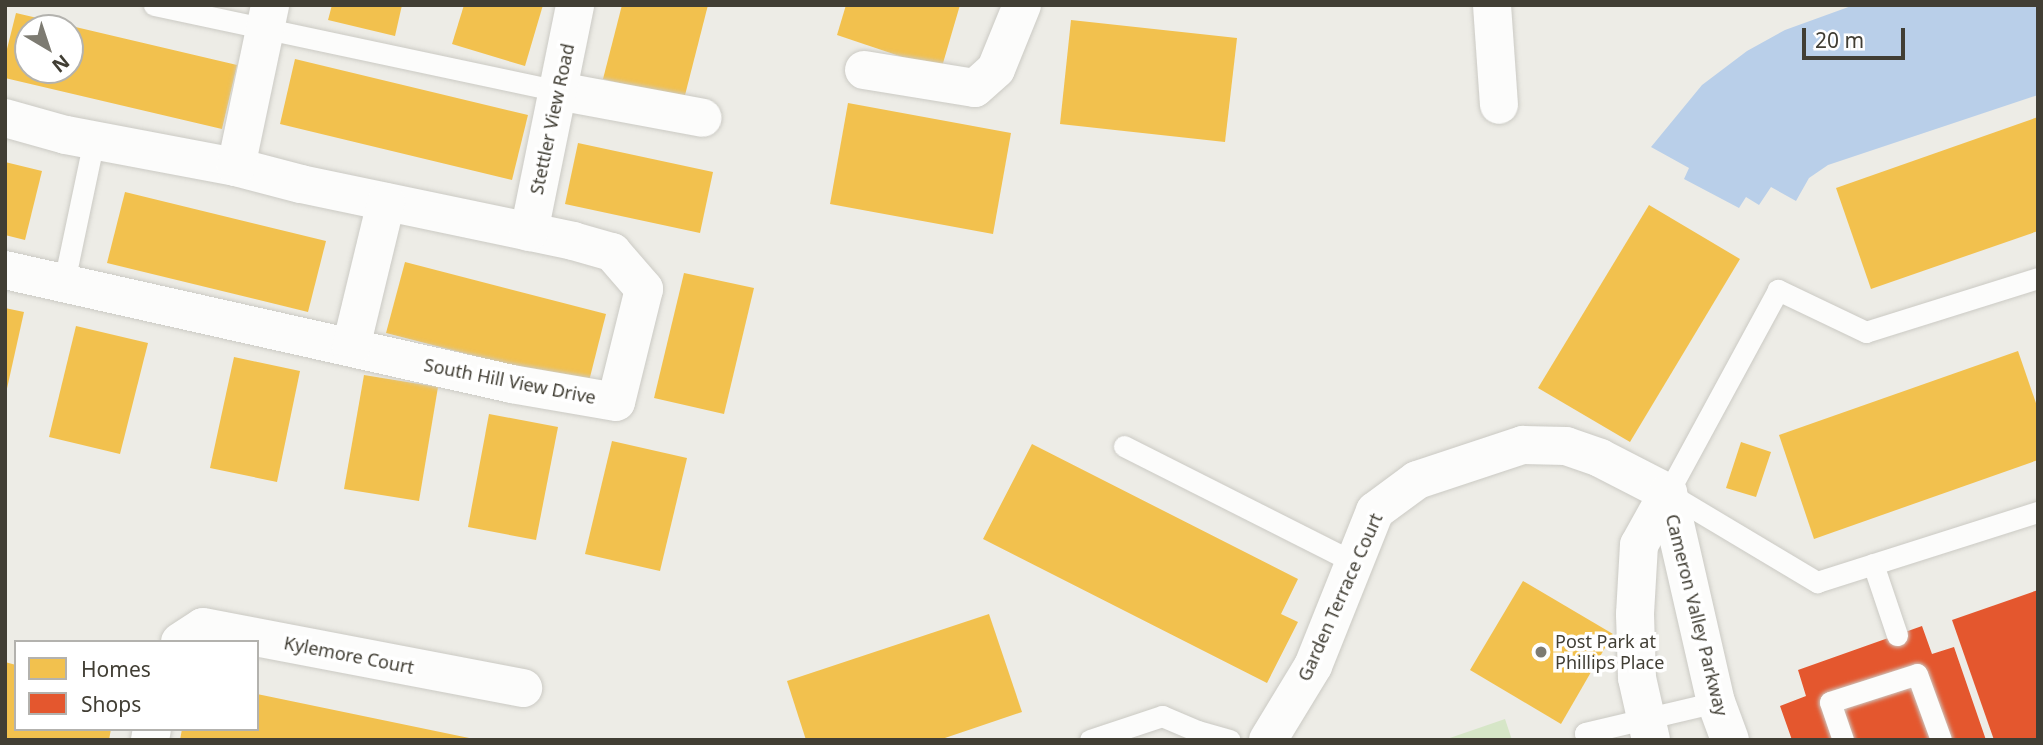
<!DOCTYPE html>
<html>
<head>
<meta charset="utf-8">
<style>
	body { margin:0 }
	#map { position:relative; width:2043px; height:745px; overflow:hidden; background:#edece6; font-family:"Noto Sans",sans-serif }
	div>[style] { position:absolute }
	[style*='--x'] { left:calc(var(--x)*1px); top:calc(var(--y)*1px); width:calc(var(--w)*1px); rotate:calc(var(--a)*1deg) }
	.green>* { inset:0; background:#d6e6c7 }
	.water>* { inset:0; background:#b9cfe9 }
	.homes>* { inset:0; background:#f2c14e }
	.shops>* { inset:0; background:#e4572e }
	.roads { filter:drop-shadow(0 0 2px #cbcac4) drop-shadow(0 0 2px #cbcac4) }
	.service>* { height:21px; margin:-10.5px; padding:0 10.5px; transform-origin:10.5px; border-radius:10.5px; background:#fcfcfb }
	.minor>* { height:38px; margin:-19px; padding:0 19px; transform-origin:19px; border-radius:19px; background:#fcfcfb }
	.dots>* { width:19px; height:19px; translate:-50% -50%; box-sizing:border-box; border:4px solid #fff; border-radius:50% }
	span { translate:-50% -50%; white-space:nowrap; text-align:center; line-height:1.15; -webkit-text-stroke:7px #fff; paint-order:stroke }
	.street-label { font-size:18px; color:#413e34 }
	.poi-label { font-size:18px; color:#413e34 }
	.left { translate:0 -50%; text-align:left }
	.frame { position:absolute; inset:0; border:7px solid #413e34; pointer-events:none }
	.legend { position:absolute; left:14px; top:640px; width:245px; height:91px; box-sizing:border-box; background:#fff; border:2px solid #b3b2ae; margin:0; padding:9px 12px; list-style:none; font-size:21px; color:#413e34 }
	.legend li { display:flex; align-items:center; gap:14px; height:35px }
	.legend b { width:35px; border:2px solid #b3b2ae }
	.north { position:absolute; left:14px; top:14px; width:70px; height:70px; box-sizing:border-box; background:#fff; border:2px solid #b3b2ae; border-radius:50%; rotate:141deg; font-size:19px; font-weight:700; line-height:28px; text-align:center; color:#413e34 }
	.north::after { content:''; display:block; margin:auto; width:24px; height:32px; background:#7d7b72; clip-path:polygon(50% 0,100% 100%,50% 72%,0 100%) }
	.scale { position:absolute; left:1802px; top:28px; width:103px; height:32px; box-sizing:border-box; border:4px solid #413e34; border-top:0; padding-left:9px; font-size:21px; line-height:24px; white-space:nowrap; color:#413e34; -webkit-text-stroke:5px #fff; paint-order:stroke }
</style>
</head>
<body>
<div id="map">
	<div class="green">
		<div style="clip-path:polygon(1505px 719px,1512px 740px,1444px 740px)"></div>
	</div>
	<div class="water">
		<div style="clip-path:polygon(1854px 5px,2038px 5px,2038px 95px,1828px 165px,1809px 178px,1796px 201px,1771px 187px,1759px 205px,1746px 197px,1739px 208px,1684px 179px,1689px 168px,1651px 147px,1702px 85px,1747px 51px,1785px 30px)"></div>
	</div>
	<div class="homes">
		<div style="clip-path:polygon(332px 5px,402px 5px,395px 36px,328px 20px)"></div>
		<div style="clip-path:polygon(464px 5px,543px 5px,525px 66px,452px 44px)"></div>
		<div style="clip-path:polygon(622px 5px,708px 5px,684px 99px,603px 79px)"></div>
		<div style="clip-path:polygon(846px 5px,960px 5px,941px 70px,837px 35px)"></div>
		<div style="clip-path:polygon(evenodd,16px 13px,237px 65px,222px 129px,5px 78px,5px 57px,16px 13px,28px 28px,70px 28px,70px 70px,28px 70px,28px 28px)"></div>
		<div style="clip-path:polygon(1071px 20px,1237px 38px,1225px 142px,1060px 124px)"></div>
		<div style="clip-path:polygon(295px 59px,528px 115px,512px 180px,280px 124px)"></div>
		<div style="clip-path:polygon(848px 103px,1011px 133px,993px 234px,830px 204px)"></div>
		<div style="clip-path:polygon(2038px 117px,2038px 231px,1871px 289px,1836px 188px)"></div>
		<div style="clip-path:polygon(578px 143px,713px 172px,700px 233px,565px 204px)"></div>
		<div style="clip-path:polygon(5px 162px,42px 171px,25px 240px,5px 235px)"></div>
		<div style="clip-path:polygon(125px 192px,326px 241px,308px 312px,107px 263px)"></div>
		<div style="clip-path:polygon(1649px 205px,1740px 259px,1630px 442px,1538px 388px)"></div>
		<div style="clip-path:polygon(405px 262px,606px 314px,588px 385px,386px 333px)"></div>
		<div style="clip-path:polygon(684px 273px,754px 288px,724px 414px,654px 398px)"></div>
		<div style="clip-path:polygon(5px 308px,24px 312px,6px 393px,5px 393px)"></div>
		<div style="clip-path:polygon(76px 326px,148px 343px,120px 454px,49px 437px)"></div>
		<div style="clip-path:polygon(2018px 351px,2038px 409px,2038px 460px,1814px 539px,1779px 435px)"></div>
		<div style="clip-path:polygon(234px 357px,300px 371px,277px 482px,210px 468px)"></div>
		<div style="clip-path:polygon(364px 375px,438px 387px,419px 501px,344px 489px)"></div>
		<div style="clip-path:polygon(489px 414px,558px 427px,536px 540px,468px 527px)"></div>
		<div style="clip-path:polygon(612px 441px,687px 458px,660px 571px,585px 554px)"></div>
		<div style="clip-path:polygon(1741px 442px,1771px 452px,1756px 497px,1726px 488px)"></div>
		<div style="clip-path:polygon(1032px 444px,1298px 579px,1281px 614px,1298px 622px,1267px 683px,983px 539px)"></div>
		<div style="clip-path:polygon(1523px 581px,1613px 634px,1561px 724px,1470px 670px)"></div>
		<div style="clip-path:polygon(989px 614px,1022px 712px,939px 740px,806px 740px,787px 681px)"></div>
		<div style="clip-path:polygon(5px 662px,16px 665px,16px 729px,111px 729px,109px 740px,5px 740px)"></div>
		<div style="clip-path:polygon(257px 694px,474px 739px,473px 740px,180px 740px,182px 729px,257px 729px)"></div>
	</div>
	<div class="shops">
		<div style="clip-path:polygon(2038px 590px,2038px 740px,1994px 740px,1952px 620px)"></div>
		<div style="clip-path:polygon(1922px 626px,1932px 654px,1954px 647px,1986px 740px,1792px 740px,1780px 706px,1806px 696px,1798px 670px)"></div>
	</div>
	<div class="roads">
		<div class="service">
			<div style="--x:154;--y:5;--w:413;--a:12"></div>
			<div style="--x:2038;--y:278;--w:180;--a:162.6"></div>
			<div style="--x:1866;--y:332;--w:98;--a:-154.5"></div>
			<div style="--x:1778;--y:290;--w:231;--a:118.5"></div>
			<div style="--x:1668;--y:493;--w:174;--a:30.9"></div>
			<div style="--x:1817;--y:582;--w:232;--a:-17.6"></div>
			<div style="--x:64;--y:282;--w:145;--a:-78.1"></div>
			<div style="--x:1124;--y:446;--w:258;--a:26.8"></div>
			<div style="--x:1873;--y:564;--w:75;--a:71.3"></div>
			<div style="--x:1090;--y:740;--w:76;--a:-18.4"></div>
			<div style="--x:1162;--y:716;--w:39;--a:23"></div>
			<div style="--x:1198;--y:731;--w:33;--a:16"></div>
			<div style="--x:1587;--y:740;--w:7;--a:-106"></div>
			<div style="--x:1585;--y:733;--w:135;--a:-13.3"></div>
			<div style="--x:1843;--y:740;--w:40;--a:-108.9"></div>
			<div style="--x:1830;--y:702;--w:91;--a:-17.8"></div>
			<div style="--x:1917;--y:674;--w:70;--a:70"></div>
		</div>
		<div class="minor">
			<div style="--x:1492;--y:5;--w:100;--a:86"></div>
			<div style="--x:864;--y:70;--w:112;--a:9.2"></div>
			<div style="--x:975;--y:88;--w:28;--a:-42"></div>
			<div style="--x:996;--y:69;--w:69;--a:-67.9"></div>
			<div style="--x:558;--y:91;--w:147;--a:10.5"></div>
			<div style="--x:5;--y:118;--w:63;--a:15.6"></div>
			<div style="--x:66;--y:135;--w:173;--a:10.7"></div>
			<div style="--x:236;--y:167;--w:67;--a:14.7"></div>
			<div style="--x:301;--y:184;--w:278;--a:11.8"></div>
			<div style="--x:573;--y:241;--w:41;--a:15.8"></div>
			<div style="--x:612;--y:252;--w:49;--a:49.1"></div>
			<div style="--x:644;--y:289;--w:116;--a:103.9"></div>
			<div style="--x:616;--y:402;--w:106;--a:-170.2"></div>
			<div style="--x:512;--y:384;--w:520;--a:-167.33"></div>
			<div style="--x:236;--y:167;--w:166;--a:-78.1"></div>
			<div style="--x:529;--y:232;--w:232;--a:-78.5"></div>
			<div style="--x:351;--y:347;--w:149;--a:-76.4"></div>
			<div style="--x:180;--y:642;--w:27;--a:-33"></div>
			<div style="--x:203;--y:627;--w:326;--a:10.8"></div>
			<div style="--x:150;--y:740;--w:11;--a:-80"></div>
			<div style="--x:1268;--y:740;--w:87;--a:-58.7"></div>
			<div style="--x:1313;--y:666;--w:167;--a:-68.2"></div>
			<div style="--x:1375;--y:511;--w:52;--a:-36.4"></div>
			<div style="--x:1417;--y:480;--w:112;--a:-18.3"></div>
			<div style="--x:1523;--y:445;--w:43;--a:1.3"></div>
			<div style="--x:1566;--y:446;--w:36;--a:19"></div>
			<div style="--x:1600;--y:458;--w:76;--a:27.2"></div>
			<div style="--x:1651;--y:740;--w:64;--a:-102.7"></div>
			<div style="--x:1637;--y:678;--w:64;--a:-91.8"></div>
			<div style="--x:1635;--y:614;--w:69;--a:-86.7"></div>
			<div style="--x:1639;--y:545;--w:60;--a:-60.9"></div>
			<div style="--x:1668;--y:493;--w:214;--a:77.1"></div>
			<div style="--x:1716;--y:702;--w:40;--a:69.8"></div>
		</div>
	</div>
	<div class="dots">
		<div style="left:1541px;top:652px;background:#7d7b72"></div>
	</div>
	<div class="street-label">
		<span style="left:552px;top:119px;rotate:-78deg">Stettler View Road</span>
		<span style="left:510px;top:381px;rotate:11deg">South Hill View Drive</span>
		<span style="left:1340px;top:597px;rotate:-66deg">Garden Terrace Court</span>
		<span style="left:1697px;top:615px;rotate:76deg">Cameron Valley Parkway</span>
		<span style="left:349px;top:655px;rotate:11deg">Kylemore Court</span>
	</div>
	<div class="poi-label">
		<span class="left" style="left:1555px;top:652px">Post Park at<br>Phillips Place</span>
	</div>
	<div class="frame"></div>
	<ul class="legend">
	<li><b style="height:19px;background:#f2c14e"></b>Homes</li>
	<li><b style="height:19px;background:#e4572e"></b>Shops</li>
	</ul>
	<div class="north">N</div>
	<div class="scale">20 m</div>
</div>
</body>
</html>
